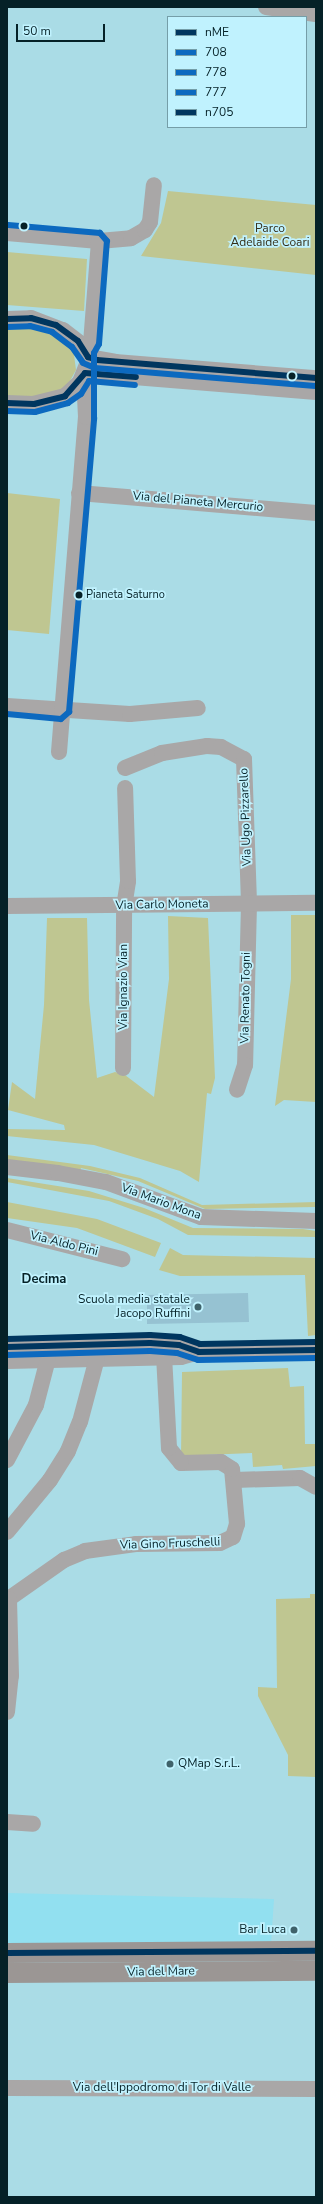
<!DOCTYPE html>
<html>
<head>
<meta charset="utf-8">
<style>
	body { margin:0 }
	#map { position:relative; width:323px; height:2204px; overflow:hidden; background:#aadce6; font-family:"Nunito Sans",sans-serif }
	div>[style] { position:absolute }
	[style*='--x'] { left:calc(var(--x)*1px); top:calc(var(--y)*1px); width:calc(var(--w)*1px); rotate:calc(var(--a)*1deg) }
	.built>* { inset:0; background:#92e0f0 }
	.green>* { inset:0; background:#bfc691 }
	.building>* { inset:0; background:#96c2d2 }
	.minor>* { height:16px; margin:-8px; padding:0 8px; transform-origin:8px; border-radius:8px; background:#a9a7a7 }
	.major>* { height:20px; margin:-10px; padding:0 10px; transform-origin:10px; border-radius:10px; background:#9b9694 }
	.bus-1>* { height:6px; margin:-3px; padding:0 3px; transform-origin:3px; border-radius:3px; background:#00365f }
	.bus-2>* { height:6px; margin:-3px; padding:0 3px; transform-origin:3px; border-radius:3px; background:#0c69bf }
	.bus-3>* { height:6px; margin:-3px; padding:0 3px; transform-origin:3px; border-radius:3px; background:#0c69bf }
	.bus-4>* { height:6px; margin:-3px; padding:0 3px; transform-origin:3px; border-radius:3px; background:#0c69bf }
	.bus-5>* { height:6px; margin:-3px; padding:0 3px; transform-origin:3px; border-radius:3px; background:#00365f }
	.dots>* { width:11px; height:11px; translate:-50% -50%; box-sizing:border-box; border:2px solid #c0f2fe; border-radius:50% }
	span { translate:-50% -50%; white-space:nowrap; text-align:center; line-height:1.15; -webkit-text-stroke:3.5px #c0f2fe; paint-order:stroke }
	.bus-label { font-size:11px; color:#052127 }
	.left { translate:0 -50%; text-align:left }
	.park-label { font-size:12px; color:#342d16 }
	.street-label { font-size:12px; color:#052127 }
	.poi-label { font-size:12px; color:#052127 }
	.right { translate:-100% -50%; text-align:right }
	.neighbourhood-label { font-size:13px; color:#052127; font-weight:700 }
	.frame { position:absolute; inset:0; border:8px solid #052127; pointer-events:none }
	.legend { position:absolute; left:167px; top:16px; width:140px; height:112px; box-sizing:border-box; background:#c0f2fe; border:1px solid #759ea8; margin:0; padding:5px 7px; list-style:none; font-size:12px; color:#052127 }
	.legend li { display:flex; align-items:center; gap:8px; height:20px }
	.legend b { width:20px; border:1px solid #759ea8 }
	.scale { position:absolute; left:16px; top:24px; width:89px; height:18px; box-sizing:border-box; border:2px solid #052127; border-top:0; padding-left:5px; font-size:12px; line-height:14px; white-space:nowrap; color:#052127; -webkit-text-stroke:3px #c0f2fe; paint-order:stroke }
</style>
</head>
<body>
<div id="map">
	<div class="built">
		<div style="clip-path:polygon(7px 1893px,274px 1899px,271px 1944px,7px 1943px)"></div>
	</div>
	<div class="green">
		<div style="clip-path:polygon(168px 191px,316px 205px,316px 275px,141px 256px,161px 223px)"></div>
		<div style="clip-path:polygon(7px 252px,87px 259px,84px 311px,7px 305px)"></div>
		<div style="clip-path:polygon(7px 325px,33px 325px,55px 332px,73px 347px,76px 370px,66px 388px,38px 397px,7px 396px)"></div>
		<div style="clip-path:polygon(7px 493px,60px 499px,49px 634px,7px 630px)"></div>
		<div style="clip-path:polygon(291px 915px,316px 915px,316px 1102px,284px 1100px,275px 1106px,291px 979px)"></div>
		<div style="clip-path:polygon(168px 916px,208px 918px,215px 1078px,211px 1094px,207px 1093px,199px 1182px,180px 1171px,94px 1145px,7px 1136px,7px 1129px,65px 1130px,64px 1125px,8px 1110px,12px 1082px,35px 1099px,44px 1005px,47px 918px,87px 918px,89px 1000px,97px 1078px,115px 1072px,125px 1075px,154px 1097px,169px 979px)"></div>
		<div style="clip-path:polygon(7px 1155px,90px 1166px,140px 1178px,202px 1205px,316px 1202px,316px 1207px,205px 1209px,138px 1181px,81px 1168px,80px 1172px,7px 1161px)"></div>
		<div style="clip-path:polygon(7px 1178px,89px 1191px,144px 1208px,193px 1228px,303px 1229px,316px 1231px,316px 1237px,188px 1235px,158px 1219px,109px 1201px,7px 1182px)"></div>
		<div style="clip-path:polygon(7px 1202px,97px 1219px,161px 1243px,155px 1257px,77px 1228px,7px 1218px)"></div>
		<div style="clip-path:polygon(170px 1248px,183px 1255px,316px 1258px,316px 1335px,308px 1336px,305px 1275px,180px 1276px,159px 1270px)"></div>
		<div style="clip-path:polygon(288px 1368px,290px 1387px,304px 1386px,305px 1444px,315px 1444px,316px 1466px,283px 1469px,282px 1465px,253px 1467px,252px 1453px,181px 1456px,182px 1372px)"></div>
		<div style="clip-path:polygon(310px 1594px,316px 1594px,316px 1777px,288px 1776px,288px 1755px,258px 1696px,258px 1687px,277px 1688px,276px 1599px,310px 1598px)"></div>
	</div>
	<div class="building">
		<div style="clip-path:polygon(248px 1293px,249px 1322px,147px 1324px,147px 1295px)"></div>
	</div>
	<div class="minor">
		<div style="--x:266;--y:7;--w:50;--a:8"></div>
		<div style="--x:7;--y:233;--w:92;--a:5"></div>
		<div style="--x:99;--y:241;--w:32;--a:-5"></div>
		<div style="--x:131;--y:238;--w:16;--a:-30"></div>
		<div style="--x:145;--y:230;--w:9;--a:-58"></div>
		<div style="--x:150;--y:222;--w:37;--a:-84"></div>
		<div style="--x:7;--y:319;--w:24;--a:-2"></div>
		<div style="--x:31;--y:318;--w:34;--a:21"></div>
		<div style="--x:63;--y:330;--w:23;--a:38"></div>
		<div style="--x:81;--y:344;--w:19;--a:69"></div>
		<div style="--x:88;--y:362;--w:22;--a:112"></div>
		<div style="--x:80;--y:382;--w:21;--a:137"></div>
		<div style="--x:65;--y:396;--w:32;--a:166"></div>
		<div style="--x:34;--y:404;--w:27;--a:-178"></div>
		<div style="--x:85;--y:351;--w:10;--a:-53"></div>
		<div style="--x:91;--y:343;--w:102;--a:-85.5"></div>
		<div style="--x:88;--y:357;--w:27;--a:10"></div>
		<div style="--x:115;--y:362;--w:202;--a:4.6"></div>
		<div style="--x:85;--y:373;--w:232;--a:4.7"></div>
		<div style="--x:79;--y:493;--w:238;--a:4.8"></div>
		<div style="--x:7;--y:706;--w:123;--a:3.7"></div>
		<div style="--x:130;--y:714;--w:68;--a:-5"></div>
		<div style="--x:59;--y:752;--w:336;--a:-85.4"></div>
		<div style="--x:86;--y:417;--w:41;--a:-92.8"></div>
		<div style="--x:125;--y:768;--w:40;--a:-22"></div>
		<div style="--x:162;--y:753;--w:46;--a:-8.8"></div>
		<div style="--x:207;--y:746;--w:14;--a:4"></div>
		<div style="--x:221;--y:747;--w:26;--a:28"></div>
		<div style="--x:244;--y:759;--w:145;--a:88"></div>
		<div style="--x:249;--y:904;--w:161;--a:91.4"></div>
		<div style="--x:245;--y:1065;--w:26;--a:108"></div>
		<div style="--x:7;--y:906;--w:309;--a:-0.6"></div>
		<div style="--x:123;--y:1068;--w:161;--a:-89.6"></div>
		<div style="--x:124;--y:907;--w:26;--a:-81"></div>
		<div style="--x:128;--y:881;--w:93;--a:-91.8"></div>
		<div style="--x:7;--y:1167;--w:51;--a:6.7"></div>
		<div style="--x:58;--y:1173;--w:49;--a:10.6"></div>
		<div style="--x:106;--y:1182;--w:101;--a:20.2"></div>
		<div style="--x:201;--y:1217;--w:115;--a:2"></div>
		<div style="--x:7;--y:1230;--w:119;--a:14.2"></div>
		<div style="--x:7;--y:1347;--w:143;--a:-1.6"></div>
		<div style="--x:150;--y:1343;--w:29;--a:4"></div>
		<div style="--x:179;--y:1345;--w:21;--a:19"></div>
		<div style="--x:7;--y:1361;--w:174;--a:-1.3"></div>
		<div style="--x:181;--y:1357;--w:19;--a:-16"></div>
		<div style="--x:199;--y:1352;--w:117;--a:-1"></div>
		<div style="--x:7;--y:1460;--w:62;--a:-62.2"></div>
		<div style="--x:36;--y:1405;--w:48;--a:-75.4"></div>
		<div style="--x:235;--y:1480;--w:65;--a:-1.8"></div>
		<div style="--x:300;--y:1478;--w:18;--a:29"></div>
		<div style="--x:7;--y:1532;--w:67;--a:-50.4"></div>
		<div style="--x:50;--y:1480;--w:34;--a:-58"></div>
		<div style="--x:68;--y:1451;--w:31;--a:-68"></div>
		<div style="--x:80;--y:1422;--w:66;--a:-75.1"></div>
		<div style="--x:7;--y:1600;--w:70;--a:-35.1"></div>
		<div style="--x:64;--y:1560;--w:23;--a:-23"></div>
		<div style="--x:85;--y:1551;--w:51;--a:-7.8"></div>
		<div style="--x:136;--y:1544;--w:84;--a:-0.7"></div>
		<div style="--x:220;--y:1543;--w:14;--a:-25"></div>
		<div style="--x:233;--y:1537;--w:14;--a:-73"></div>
		<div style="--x:237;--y:1524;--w:55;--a:-95.2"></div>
		<div style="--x:232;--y:1469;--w:13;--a:-148"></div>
		<div style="--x:221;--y:1462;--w:40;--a:178.6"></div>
		<div style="--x:181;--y:1463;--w:19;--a:-129"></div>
		<div style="--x:169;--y:1448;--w:91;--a:-93.1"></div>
		<div style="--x:7;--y:1712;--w:36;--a:-84"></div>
		<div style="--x:11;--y:1676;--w:77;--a:-91.5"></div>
		<div style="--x:7;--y:1822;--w:26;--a:4"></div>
		<div style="--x:7;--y:2088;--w:309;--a:0.2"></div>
	</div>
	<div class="major">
		<div style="--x:7;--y:1953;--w:309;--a:-0.4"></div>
		<div style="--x:7;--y:1973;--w:309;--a:-0.4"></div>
	</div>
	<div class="bus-1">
		<div style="--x:7;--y:319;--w:24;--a:-2"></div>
		<div style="--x:31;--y:318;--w:26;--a:16"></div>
		<div style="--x:56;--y:325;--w:27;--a:36"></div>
		<div style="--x:78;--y:341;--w:19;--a:58"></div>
		<div style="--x:88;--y:357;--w:9;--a:18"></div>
		<div style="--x:97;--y:360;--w:220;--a:4.7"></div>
		<div style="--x:7;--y:403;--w:27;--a:2"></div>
		<div style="--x:34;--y:404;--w:32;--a:-14"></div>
		<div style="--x:65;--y:396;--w:30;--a:-49"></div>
		<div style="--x:85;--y:373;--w:51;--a:4.5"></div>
		<div style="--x:7;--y:1347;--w:143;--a:-1.6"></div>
		<div style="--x:150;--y:1343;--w:29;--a:4"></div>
		<div style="--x:179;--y:1345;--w:21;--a:19"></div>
		<div style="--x:199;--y:1352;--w:117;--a:-1"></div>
		<div style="--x:7;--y:1953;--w:309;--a:-0.4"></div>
	</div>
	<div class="bus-2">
		<div style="--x:7;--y:327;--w:23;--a:-2"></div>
		<div style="--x:30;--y:326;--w:23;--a:15"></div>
		<div style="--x:52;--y:332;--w:25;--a:37"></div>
		<div style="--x:72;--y:347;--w:19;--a:55"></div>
		<div style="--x:83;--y:363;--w:13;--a:23"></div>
		<div style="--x:95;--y:368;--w:221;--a:4.7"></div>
		<div style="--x:7;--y:411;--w:28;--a:2"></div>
		<div style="--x:35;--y:412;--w:34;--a:-15"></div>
		<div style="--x:68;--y:403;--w:16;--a:-35"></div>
		<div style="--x:81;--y:394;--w:15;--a:-58"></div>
		<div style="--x:89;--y:381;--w:46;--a:5"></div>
	</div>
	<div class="bus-3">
		<div style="--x:7;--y:714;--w:54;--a:5.3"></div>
		<div style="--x:61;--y:719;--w:11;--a:-41"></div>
		<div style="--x:69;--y:712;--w:295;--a:-85.1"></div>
		<div style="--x:94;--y:418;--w:65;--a:-90"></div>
		<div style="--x:94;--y:353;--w:10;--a:-61"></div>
		<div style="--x:99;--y:344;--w:103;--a:-85.6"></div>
		<div style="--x:107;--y:241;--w:11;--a:-131"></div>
		<div style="--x:100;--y:233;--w:92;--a:-175"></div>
	</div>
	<div class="bus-4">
		<div style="--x:7;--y:1355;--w:143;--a:-1.6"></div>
		<div style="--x:150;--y:1351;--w:27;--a:4"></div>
		<div style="--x:177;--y:1353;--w:22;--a:18"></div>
		<div style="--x:198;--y:1360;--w:118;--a:-1"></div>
	</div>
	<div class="bus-5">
		<div style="--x:7;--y:1339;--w:143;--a:-1.6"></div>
		<div style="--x:150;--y:1335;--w:30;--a:4"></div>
		<div style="--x:180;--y:1337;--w:21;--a:19"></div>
		<div style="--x:200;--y:1344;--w:116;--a:-1"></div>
	</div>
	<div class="dots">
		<div style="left:24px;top:226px;background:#052127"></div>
		<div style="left:292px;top:376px;background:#052127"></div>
		<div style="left:79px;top:595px;background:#052127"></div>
		<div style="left:198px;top:1307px;background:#3f626a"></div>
		<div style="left:170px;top:1764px;background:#3f626a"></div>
		<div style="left:294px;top:1930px;background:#3f626a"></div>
	</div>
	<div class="bus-label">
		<span class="left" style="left:86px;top:595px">Pianeta Saturno</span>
	</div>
	<div class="park-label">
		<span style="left:270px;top:236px">Parco<br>Adelaide Coari</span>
	</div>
	<div class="street-label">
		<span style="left:198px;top:502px;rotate:5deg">Via del Pianeta Mercurio</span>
		<span style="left:246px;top:817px;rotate:-92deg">Via Ugo Pizzarello</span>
		<span style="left:162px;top:905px;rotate:-1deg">Via Carlo Moneta</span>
		<span style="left:124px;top:987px;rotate:-90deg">Via Ignazio Vian</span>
		<span style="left:246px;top:998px;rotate:-89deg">Via Renato Togni</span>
		<span style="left:161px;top:1202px;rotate:20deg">Via Mario Mona</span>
		<span style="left:64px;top:1244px;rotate:14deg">Via Aldo Pini</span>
		<span style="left:170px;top:1544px;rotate:-2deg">Via Gino Fruschelli</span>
		<span style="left:161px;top:1972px;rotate:-1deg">Via del Mare</span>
		<span style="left:162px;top:2088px">Via dell'Ippodromo di Tor di Valle</span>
	</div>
	<div class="poi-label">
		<span class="right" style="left:190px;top:1307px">Scuola media statale<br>Jacopo Ruffini</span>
		<span class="left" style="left:178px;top:1764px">QMap S.r.L.</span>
		<span class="right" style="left:286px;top:1930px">Bar Luca</span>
	</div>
	<div class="neighbourhood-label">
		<span style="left:44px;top:1279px">Decima</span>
	</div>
	<div class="frame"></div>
	<ul class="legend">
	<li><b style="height:5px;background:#00365f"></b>nME</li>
	<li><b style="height:5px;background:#0c69bf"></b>708</li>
	<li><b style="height:5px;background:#0c69bf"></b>778</li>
	<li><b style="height:5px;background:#0c69bf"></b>777</li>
	<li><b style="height:5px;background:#00365f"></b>n705</li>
	</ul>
	<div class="scale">50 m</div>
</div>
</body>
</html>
